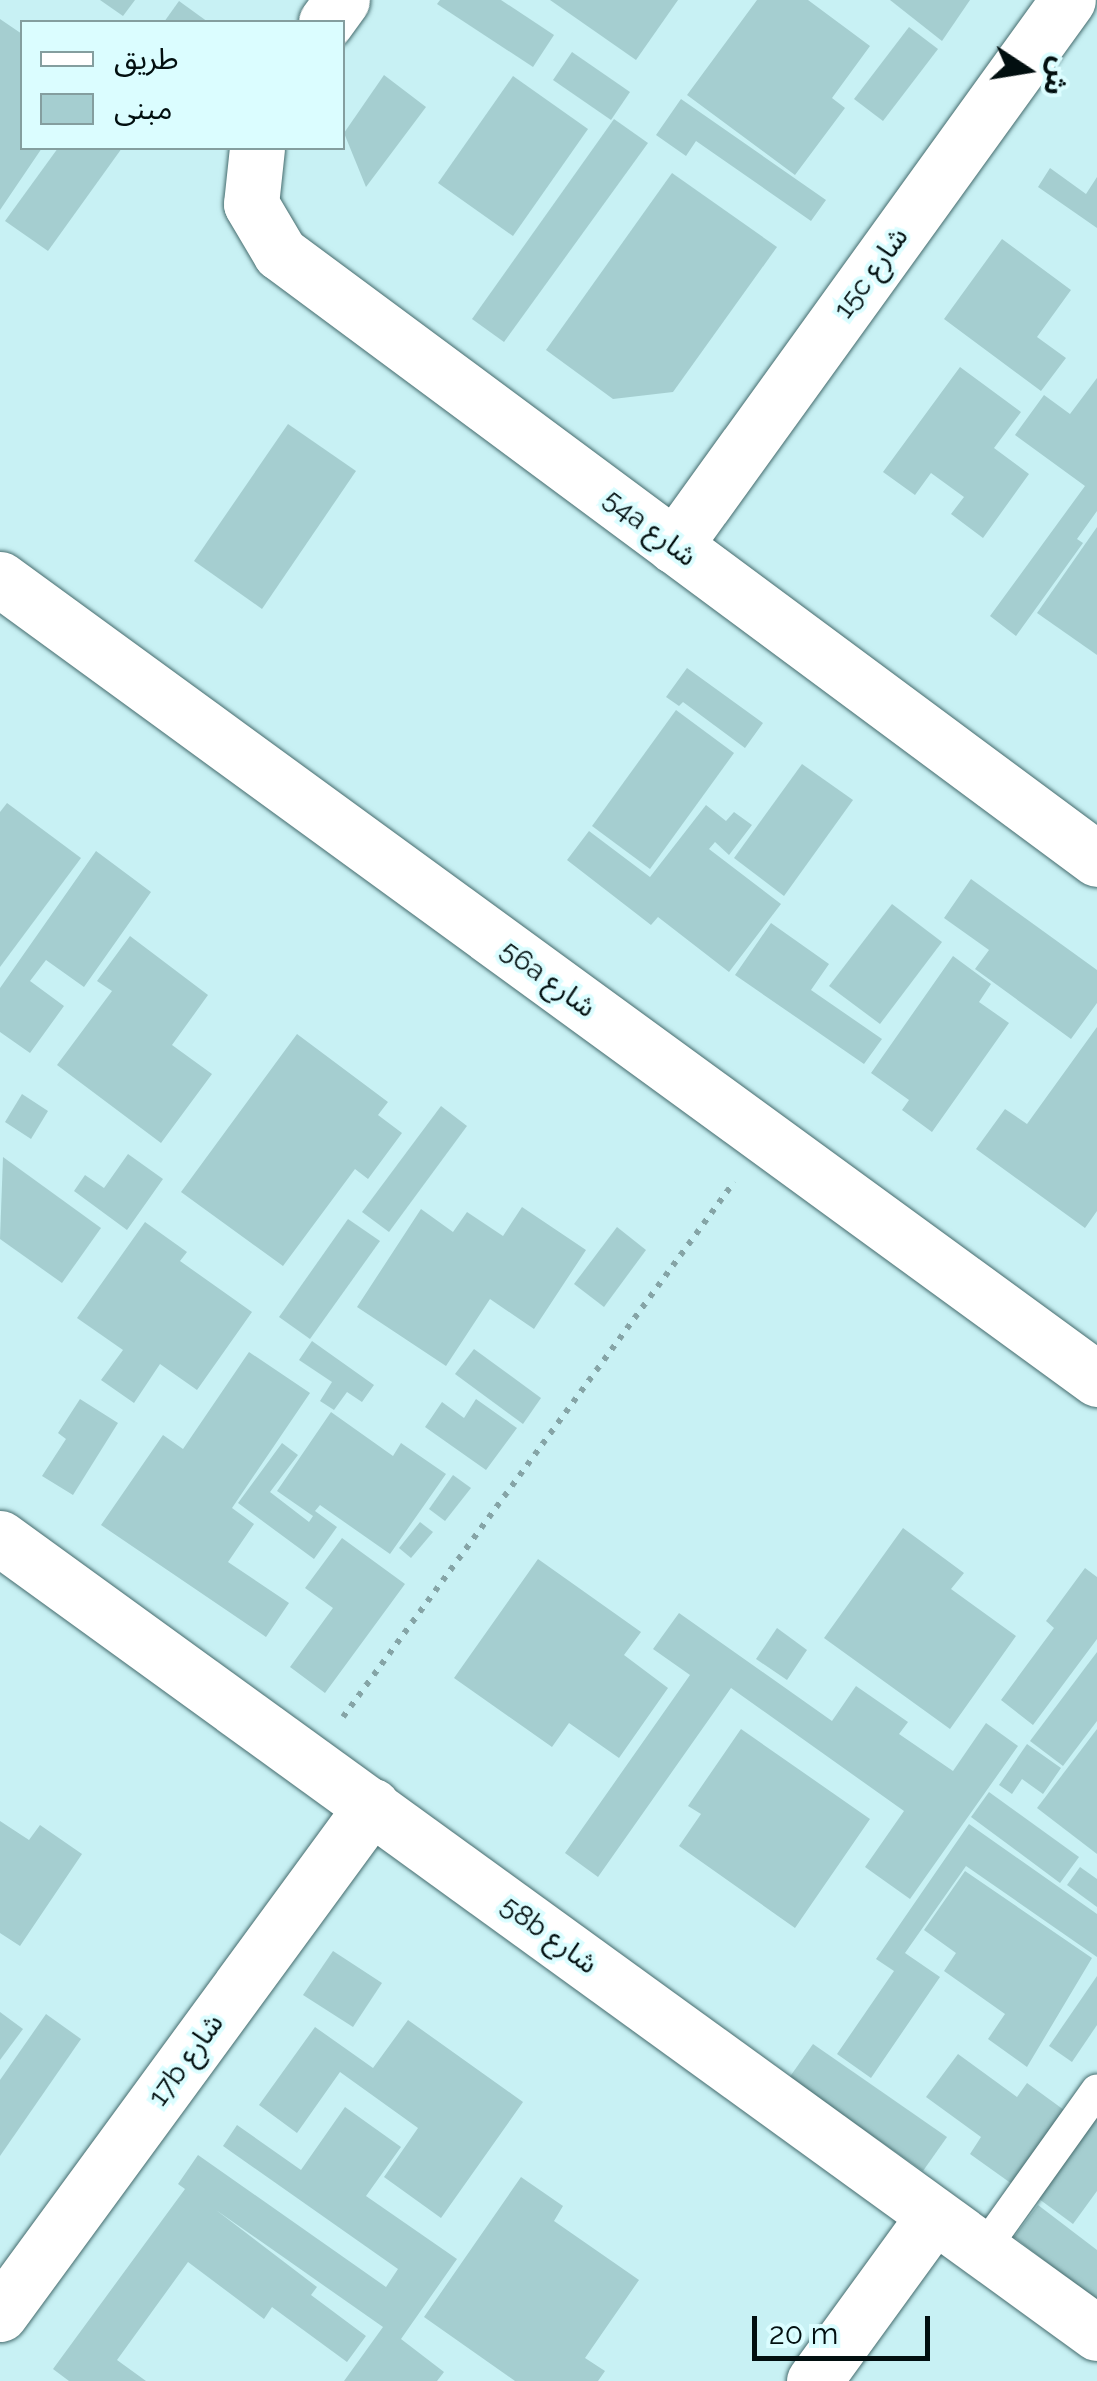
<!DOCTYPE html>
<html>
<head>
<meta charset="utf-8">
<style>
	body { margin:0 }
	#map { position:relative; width:1097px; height:2381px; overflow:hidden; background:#c8f1f4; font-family:Raleway,"Noto Sans Arabic",sans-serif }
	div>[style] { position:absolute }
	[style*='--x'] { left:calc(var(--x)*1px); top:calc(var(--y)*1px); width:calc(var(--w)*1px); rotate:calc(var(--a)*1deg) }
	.building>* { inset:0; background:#a5ced0 }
	.path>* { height:6px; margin-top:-3px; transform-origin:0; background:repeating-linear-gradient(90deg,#85a4a6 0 5px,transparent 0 13px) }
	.roads { filter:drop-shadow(0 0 2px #456b6d) drop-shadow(0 0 2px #456b6d) }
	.lane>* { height:32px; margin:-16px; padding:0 16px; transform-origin:16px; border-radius:16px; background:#fff }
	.street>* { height:55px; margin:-27.5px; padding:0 27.5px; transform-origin:27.5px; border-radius:27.5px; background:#fff }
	span { translate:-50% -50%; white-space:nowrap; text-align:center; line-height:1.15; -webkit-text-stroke:8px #dbfdff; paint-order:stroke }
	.street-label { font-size:28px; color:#020f10 }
	.legend { position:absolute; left:20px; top:20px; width:325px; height:130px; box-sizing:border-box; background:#dbfdff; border:2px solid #849e9f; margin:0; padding:12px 18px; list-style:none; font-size:30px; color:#020f10 }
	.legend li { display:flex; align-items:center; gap:20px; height:50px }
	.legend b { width:50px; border:2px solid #849e9f }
	.north { position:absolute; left:977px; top:20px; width:100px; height:100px; -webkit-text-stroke:8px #dbfdff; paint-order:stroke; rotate:102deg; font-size:28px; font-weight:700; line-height:40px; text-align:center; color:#020f10 }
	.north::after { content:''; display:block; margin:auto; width:35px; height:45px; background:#020f10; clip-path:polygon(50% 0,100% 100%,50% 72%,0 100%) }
	.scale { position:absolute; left:752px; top:2316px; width:178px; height:45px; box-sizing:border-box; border:5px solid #020f10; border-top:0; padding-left:12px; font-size:30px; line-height:35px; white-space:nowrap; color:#020f10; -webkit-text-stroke:8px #dbfdff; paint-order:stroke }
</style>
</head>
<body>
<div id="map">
	<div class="building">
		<div style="clip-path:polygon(100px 0,135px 0,123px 16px)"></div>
		<div style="clip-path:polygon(440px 0,501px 0,554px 35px,533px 67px,437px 4px)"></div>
		<div style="clip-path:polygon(550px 0,678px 0,636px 60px)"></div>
		<div style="clip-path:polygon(757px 0,808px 0,870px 46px,832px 98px,845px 108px,795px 175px,687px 95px)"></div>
		<div style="clip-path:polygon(890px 0,970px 0,942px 41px)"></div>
		<div style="clip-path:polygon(179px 1px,208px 22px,164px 22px)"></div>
		<div style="clip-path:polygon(0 19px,22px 34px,22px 148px,42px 148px,0 210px)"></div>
		<div style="clip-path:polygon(909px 27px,938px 49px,883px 121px,854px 99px)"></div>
		<div style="clip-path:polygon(572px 52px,630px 92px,611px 120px,553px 80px)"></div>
		<div style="clip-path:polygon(384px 75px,426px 107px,366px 187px,344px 133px)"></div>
		<div style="clip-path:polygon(513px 76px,588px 129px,513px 236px,438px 183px)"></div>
		<div style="clip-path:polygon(681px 99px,826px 200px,811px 221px,696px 141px,686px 156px,656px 135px)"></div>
		<div style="clip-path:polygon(614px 119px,648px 143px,504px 342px,472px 319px)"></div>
		<div style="clip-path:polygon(58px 148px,122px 148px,48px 251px,5px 221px)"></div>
		<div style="clip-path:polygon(1050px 168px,1086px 194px,1097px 177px,1097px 228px,1038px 187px)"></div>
		<div style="clip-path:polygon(672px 173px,777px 247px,673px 392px,613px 399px,546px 350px)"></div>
		<div style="clip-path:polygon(1002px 239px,1071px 290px,1037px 337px,1066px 358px,1041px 391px,944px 319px)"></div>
		<div style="clip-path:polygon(960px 367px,1021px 412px,994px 448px,1029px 474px,983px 538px,951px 514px,964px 497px,931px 473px,915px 495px,883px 472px)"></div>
		<div style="clip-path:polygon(1097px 378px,1097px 511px,1077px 539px,1083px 543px,1016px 636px,990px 616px,1085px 486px,1015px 435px,1044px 395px,1070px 414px)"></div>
		<div style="clip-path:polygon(288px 424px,356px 471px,262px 609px,194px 561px)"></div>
		<div style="clip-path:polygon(1097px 527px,1097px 655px,1037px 613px)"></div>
		<div style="clip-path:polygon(687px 668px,763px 723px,745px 748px,683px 702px,679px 706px,666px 697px)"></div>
		<div style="clip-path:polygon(676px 710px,734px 753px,650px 869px,592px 826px)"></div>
		<div style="clip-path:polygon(802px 764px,853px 800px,784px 896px,734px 858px)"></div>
		<div style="clip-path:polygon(7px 803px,81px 858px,0 967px,0 812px)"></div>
		<div style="clip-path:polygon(706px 805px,726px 821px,734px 812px,752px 825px,729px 855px,715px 842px,709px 849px,781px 904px,729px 972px,658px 917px,651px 925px,567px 860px,589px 831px,650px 877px)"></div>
		<div style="clip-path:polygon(96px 851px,151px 892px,84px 987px,46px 960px,30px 981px,64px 1006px,30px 1053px,0 1032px,0 988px)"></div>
		<div style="clip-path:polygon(971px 879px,1097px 970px,1097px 1003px,1071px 1039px,975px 969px,989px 950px,944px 918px)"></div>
		<div style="clip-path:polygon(892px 904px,942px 942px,880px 1024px,829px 986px)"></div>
		<div style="clip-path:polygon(771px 923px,829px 964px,811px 990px,882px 1039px,864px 1064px,735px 975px)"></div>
		<div style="clip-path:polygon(130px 936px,208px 995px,172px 1045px,212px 1074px,161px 1143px,57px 1065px,112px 991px,97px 981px)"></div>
		<div style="clip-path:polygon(953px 956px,991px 984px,979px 1002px,1009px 1023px,932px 1132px,902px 1110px,909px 1100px,871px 1073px)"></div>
		<div style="clip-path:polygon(1097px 1027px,1097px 1211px,1085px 1228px,976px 1149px,1005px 1109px,1027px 1124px)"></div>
		<div style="clip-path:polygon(297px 1034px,388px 1102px,378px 1115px,402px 1133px,368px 1179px,355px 1169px,283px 1266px,181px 1192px)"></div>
		<div style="clip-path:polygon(22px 1094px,48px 1111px,31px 1139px,5px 1122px)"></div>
		<div style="clip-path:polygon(441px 1106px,467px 1126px,389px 1232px,362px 1212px)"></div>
		<div style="clip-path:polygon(128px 1154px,163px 1179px,127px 1230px,74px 1191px,85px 1175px,104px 1188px)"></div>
		<div style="clip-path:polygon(3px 1157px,101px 1228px,62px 1283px,0 1239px)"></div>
		<div style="clip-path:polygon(522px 1207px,586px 1250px,534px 1329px,490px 1299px,446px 1366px,357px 1307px,421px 1209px,453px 1232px,467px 1212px,503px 1236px)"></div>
		<div style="clip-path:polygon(348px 1219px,380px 1241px,310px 1339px,279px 1317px)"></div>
		<div style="clip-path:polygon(145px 1222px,187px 1252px,180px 1261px,252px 1312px,197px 1390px,160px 1364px,134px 1403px,101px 1380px,123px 1350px,77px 1318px)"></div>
		<div style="clip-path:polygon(617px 1227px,646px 1250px,604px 1307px,574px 1284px)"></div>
		<div style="clip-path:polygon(312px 1341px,374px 1385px,362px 1402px,347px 1392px,334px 1410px,320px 1401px,332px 1382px,299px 1360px)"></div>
		<div style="clip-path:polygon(474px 1349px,541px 1398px,523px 1424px,455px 1374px)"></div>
		<div style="clip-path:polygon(249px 1352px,310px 1393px,232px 1508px,254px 1524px,228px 1562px,289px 1603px,266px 1637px,101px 1525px,163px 1435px,183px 1449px)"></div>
		<div style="clip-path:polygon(80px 1399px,118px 1423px,73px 1495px,42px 1476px,66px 1439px,58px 1433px)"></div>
		<div style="clip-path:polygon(476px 1399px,517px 1428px,486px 1470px,425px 1427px,442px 1402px,464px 1418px)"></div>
		<div style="clip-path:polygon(331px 1412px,393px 1456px,401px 1443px,446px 1474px,390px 1554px,320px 1505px,315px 1511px,337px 1527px,314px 1559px,238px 1503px,282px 1443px,298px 1455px,270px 1492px,309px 1522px,313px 1516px,277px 1491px)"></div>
		<div style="clip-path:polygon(453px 1475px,471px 1488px,445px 1521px,429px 1509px)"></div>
		<div style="clip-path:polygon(420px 1522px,433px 1532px,411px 1558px,399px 1548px)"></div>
		<div style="clip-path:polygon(903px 1528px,964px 1573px,951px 1589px,1016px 1636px,950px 1729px,824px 1638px)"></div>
		<div style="clip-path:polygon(342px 1538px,405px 1584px,325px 1693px,290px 1667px,333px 1608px,305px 1588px)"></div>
		<div style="clip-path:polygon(538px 1559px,641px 1632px,624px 1655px,668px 1688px,619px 1758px,569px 1723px,552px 1747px,454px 1678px)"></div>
		<div style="clip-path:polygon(1085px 1568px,1097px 1577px,1097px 1639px,1033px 1725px,1001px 1700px,1054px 1628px,1046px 1621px)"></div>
		<div style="clip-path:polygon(679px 1613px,832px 1721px,856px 1686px,908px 1722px,899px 1734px,953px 1771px,986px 1723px,1018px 1746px,910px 1899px,865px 1867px,904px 1811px,731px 1688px,598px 1877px,565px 1853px,690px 1675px,653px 1649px)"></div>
		<div style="clip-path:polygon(777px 1628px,807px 1650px,787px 1680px,756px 1659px)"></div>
		<div style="clip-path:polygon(1097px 1652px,1097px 1721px,1063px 1766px,1030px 1741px)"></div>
		<div style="clip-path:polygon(741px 1729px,870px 1819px,795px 1928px,679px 1846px,701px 1814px,688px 1806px)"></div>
		<div style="clip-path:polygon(1097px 1729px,1097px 1854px,1037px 1808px)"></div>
		<div style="clip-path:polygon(1027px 1744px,1061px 1768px,1043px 1794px,1022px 1779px,1012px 1794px,999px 1785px)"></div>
		<div style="clip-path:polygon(989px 1792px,1079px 1857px,1060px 1883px,971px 1817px)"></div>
		<div style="clip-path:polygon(0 1821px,29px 1840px,40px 1825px,82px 1854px,20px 1946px,0 1933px)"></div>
		<div style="clip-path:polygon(969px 1824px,1097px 1914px,1097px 1957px,966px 1866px,905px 1953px,940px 1977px,871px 2078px,837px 2054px,894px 1971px,876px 1959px)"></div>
		<div style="clip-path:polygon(1080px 1867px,1097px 1879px,1097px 1907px,1067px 1885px)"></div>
		<div style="clip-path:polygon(965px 1871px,1092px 1958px,1027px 2067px,988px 2039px,1005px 2014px,944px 1971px,956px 1953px,924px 1930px)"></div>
		<div style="clip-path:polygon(333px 1951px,382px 1983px,353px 2027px,303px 1995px)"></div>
		<div style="clip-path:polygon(1097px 1976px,1097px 2025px,1072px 2062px,1049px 2046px)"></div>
		<div style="clip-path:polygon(0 2012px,23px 2029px,0 2060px)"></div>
		<div style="clip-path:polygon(46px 2014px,81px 2039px,0 2156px,0 2080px)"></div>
		<div style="clip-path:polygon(408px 2020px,523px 2102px,441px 2218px,384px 2177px,418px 2128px,340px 2072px,297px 2133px,259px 2105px,315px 2027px,373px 2068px)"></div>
		<div style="clip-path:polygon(813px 2044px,947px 2137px,923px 2171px,789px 2078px)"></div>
		<div style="clip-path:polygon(958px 2054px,1017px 2097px,1027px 2083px,1064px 2110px,1012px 2184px,970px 2154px,981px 2137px,926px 2097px)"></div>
		<div style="clip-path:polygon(345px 2107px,401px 2147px,366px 2196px,457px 2259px,401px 2339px,444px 2372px,437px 2381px,344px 2381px,383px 2327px,216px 2210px,317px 2287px,311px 2295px,366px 2336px,347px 2362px,272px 2307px,264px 2319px,188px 2262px,117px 2360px,146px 2381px,69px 2381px,53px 2369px,185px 2189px,178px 2184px,198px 2155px,386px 2287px,398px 2269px,223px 2146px,237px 2125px,301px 2170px)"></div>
		<div style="clip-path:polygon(1097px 2113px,1097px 2191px,1073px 2224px,1035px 2196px)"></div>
		<div style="clip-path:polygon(521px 2177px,563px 2206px,554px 2221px,639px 2280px,585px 2358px,605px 2371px,598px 2381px,515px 2381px,424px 2317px)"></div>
		<div style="clip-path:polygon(1038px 2205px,1097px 2250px,1097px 2301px,1014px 2237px)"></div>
	</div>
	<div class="path">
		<div style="--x:343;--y:1717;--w:663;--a:-53.84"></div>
	</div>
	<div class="roads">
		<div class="lane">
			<div style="--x:983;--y:2250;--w:196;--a:-54.5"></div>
		</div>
		<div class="street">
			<div style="--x:326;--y:22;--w:27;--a:-54"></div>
			<div style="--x:257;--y:148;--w:56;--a:96.1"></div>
			<div style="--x:251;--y:204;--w:57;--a:59.4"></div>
			<div style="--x:280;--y:253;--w:1017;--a:36.57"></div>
			<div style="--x:674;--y:546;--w:673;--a:-54.19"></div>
			<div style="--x:0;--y:579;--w:1358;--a:36.1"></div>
			<div style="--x:0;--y:1538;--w:1355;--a:35.93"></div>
			<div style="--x:0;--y:2314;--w:630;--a:-53.79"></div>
			<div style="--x:814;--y:2381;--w:204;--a:-54"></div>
		</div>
	</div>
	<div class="street-label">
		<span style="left:871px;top:273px;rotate:-54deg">15c شارع</span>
		<span style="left:650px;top:528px;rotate:37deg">54a شارع</span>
		<span style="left:548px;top:979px;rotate:36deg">56a شارع</span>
		<span style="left:549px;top:1935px;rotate:36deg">58b شارع</span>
		<span style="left:186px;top:2060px;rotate:-54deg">17b شارع</span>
	</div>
	<ul class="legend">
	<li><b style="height:12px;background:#fff"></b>طريق</li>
	<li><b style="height:28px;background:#a5ced0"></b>مبنى</li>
	</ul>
	<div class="north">ش</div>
	<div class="scale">20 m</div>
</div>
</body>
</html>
